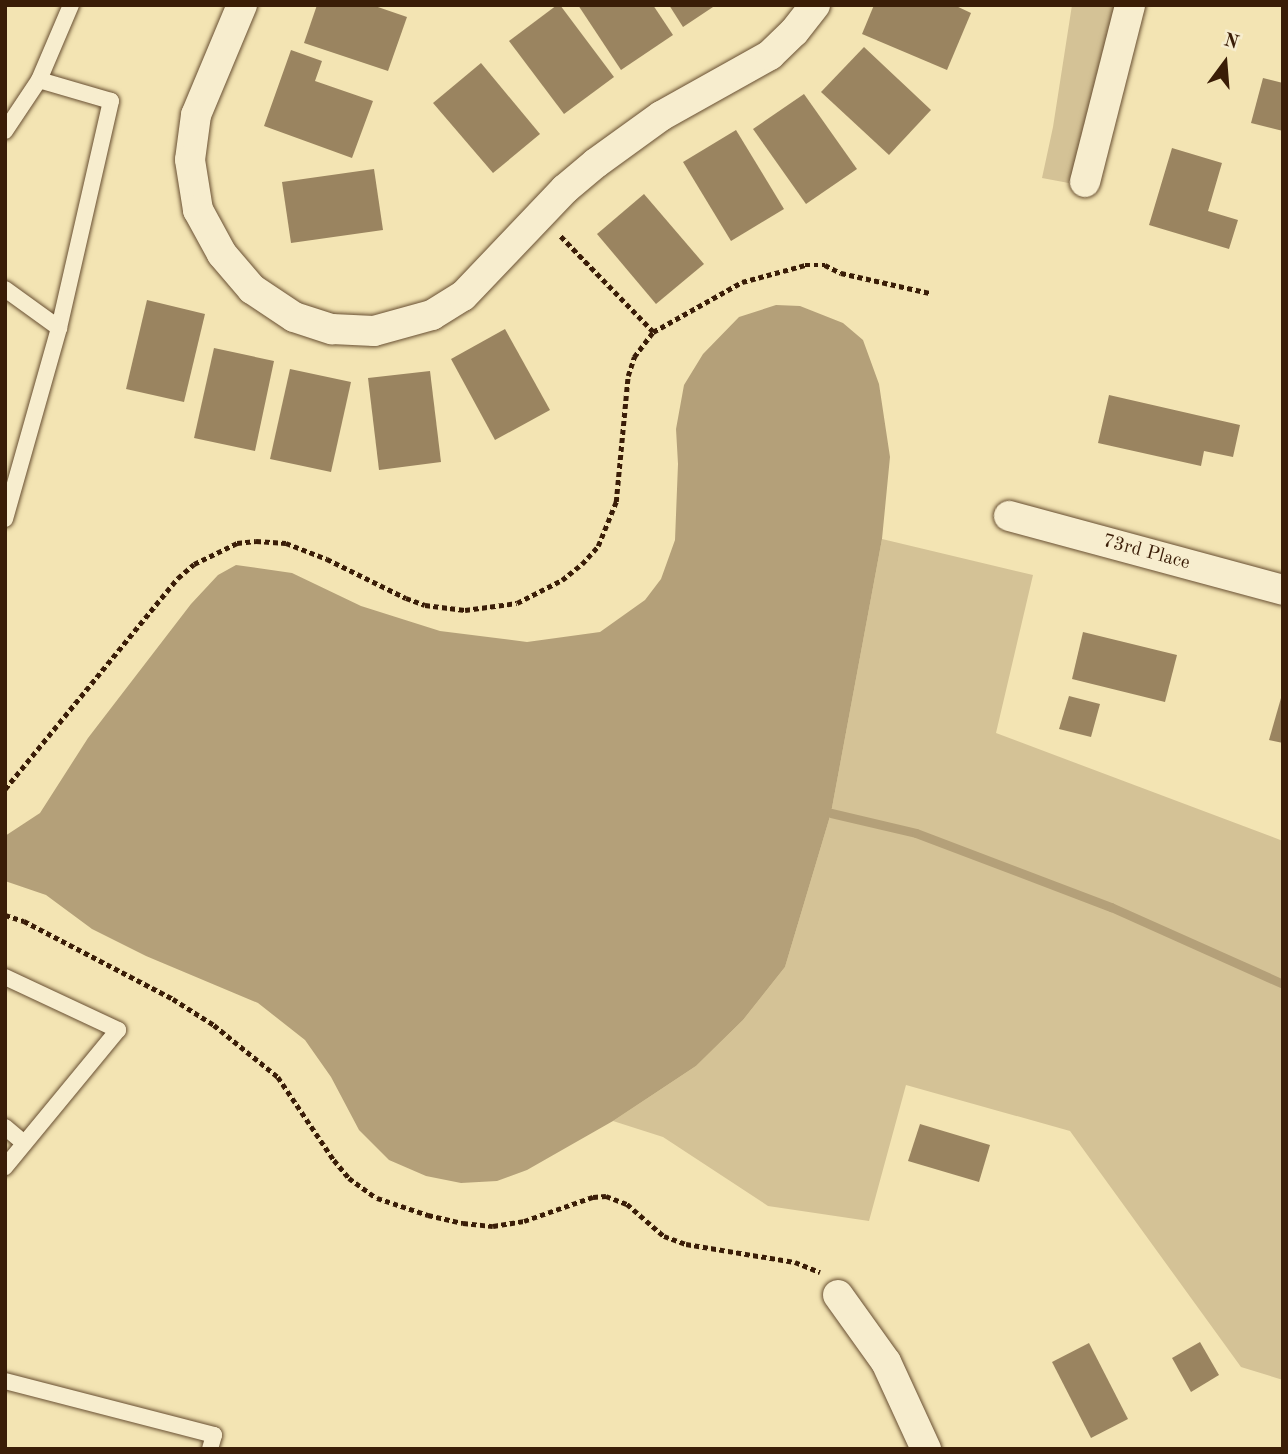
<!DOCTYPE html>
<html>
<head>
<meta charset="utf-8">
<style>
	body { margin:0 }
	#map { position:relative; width:1288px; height:1454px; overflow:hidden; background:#f3e4b3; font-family:"Old Standard TT",serif }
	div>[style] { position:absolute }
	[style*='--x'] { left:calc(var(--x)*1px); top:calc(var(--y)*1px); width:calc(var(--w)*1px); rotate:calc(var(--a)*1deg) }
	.green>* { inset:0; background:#d4c296 }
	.water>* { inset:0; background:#b4a079 }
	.stream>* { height:9px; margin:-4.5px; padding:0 4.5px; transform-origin:4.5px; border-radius:4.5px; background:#b4a079 }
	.building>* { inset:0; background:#9a8460 }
	.path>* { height:4.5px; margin-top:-2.25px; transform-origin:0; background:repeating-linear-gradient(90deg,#3a1d07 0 5px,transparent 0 8.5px) }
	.roads { filter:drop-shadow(0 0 2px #684f32) drop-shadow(0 0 2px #684f32) }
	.lane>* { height:16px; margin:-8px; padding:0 8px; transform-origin:8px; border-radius:8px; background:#f7edce }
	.street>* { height:30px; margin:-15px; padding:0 15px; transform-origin:15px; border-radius:15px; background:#f7edce }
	span { translate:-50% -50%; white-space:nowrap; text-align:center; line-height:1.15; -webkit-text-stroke:7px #f7edce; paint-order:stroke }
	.street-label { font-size:19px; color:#3a1d07 }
	.frame { position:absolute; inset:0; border:7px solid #3a1d07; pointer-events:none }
	.north { position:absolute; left:1190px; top:28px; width:70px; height:70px; -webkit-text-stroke:5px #f7edce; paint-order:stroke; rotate:16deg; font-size:19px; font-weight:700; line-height:28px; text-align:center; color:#3a1d07 }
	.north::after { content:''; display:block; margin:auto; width:24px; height:32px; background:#3a1d07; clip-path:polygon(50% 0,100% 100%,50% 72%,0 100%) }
</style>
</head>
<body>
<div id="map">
	<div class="green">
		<div style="clip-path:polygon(1072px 5px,1120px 5px,1074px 184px,1042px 178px,1053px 127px)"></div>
		<div style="clip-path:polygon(882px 539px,1033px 575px,996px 733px,1283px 841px,1283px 1380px,1241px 1367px,1070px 1131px,906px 1085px,869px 1221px,768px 1206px,663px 1137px,613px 1121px,696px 1066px,743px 1020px,785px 967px,831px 813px)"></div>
	</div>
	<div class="water">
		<div style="clip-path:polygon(776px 305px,800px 306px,843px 323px,863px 340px,879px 384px,890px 457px,882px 539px,831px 813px,785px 967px,743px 1020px,696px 1066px,613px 1121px,527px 1170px,497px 1181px,461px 1183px,426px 1176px,389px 1160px,359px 1130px,331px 1077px,305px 1040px,258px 1003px,146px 956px,92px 929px,46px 895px,5px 881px,5px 836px,40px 813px,88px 738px,191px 604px,218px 575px,236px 565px,292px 573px,361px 606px,440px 631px,527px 642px,600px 632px,645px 600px,661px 579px,675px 540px,678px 464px,676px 429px,684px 385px,703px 354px,739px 317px)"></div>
	</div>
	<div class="stream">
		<div style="--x:831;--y:813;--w:87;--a:13.2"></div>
		<div style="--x:916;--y:833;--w:209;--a:20.8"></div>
		<div style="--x:1111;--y:907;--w:188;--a:24.1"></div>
	</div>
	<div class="building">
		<div style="clip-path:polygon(317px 5px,372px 5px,407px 17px,388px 71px,304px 43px)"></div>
		<div style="clip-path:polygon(557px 5px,560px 5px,614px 77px,564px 114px,509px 41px)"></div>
		<div style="clip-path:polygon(578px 5px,653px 5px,673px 35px,621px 70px)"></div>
		<div style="clip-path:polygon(669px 5px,716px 5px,683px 27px)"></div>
		<div style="clip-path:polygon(874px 5px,954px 5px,971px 13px,947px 70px,862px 34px)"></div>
		<div style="clip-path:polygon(864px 47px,931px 110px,889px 155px,821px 92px)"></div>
		<div style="clip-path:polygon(291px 50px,322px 61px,315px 81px,373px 101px,352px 158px,264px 126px)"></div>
		<div style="clip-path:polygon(481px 63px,540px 134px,493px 173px,433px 103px)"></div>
		<div style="clip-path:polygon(1263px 78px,1283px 83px,1283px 131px,1251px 123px)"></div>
		<div style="clip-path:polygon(804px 94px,857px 169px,806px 204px,753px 129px)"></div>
		<div style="clip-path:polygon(736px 130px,784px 209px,731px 241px,683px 162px)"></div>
		<div style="clip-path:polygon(1172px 148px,1222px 163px,1208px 211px,1238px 220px,1229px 249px,1149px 225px)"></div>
		<div style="clip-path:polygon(374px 169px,383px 230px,291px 243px,282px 182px)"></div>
		<div style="clip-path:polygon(644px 194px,704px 264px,656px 304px,597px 234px)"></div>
		<div style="clip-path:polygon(147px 300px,205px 314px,184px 402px,126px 389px)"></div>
		<div style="clip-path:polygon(505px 329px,550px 410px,495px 440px,451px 359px)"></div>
		<div style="clip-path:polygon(214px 348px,274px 361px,255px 451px,194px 438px)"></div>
		<div style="clip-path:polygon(290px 369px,351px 382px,331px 472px,270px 459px)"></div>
		<div style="clip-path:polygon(430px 371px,441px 462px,379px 470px,368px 378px)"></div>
		<div style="clip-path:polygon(1109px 395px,1240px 425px,1233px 457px,1204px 451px,1201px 466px,1098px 443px)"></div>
		<div style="clip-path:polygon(1083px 632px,1177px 655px,1165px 702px,1072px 679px)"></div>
		<div style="clip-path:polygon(1283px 691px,1283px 743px,1269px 740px)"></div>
		<div style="clip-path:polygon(1069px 696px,1100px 704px,1091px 737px,1059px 729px)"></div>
		<div style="clip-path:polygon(920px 1124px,990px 1145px,979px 1182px,908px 1161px)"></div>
		<div style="clip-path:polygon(1200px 1342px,1219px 1375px,1191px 1392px,1172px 1358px)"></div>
		<div style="clip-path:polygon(1089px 1343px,1128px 1419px,1091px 1438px,1052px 1362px)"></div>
	</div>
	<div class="path">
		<div style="--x:653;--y:332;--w:102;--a:-29.3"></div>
		<div style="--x:742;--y:282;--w:65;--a:-15.1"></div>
		<div style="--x:805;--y:265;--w:20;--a:0"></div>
		<div style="--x:825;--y:265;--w:18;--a:27"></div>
		<div style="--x:841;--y:273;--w:91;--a:12.7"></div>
		<div style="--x:5;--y:789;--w:273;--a:-50.7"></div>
		<div style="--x:178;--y:578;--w:21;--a:-41"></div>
		<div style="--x:194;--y:564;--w:48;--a:-26"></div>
		<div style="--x:237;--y:543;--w:19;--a:-6"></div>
		<div style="--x:256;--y:541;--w:30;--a:4"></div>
		<div style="--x:286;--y:543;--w:44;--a:21.3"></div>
		<div style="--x:327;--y:559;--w:88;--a:26.3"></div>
		<div style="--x:406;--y:598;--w:20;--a:20"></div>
		<div style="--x:425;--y:605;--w:40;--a:7.1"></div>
		<div style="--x:465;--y:610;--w:52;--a:-7.7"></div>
		<div style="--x:517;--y:603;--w:51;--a:-27.1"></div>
		<div style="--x:562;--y:580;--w:26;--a:-39"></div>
		<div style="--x:582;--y:564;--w:24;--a:-48"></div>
		<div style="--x:598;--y:546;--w:48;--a:-67.8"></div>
		<div style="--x:616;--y:502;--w:127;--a:-84.6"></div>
		<div style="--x:628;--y:376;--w:20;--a:-72"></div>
		<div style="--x:634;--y:357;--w:31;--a:-53"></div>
		<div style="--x:653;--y:332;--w:134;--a:-134.1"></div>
		<div style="--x:5;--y:915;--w:20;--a:18"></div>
		<div style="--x:24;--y:921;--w:168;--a:27.6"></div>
		<div style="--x:173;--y:999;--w:49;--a:32.4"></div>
		<div style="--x:214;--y:1025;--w:82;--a:39.1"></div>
		<div style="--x:278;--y:1077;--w:100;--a:56"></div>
		<div style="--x:334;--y:1160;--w:23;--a:50"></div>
		<div style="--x:349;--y:1178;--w:34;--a:36"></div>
		<div style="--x:377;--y:1198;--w:54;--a:18.4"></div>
		<div style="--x:428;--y:1215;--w:36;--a:13"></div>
		<div style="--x:463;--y:1223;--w:30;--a:6"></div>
		<div style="--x:493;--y:1226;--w:31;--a:-9"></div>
		<div style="--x:524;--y:1221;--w:73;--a:-19.2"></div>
		<div style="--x:593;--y:1197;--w:13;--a:-4"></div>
		<div style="--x:606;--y:1196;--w:22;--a:21"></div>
		<div style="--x:627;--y:1204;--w:49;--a:40.9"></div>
		<div style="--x:664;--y:1236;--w:23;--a:20"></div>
		<div style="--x:686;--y:1244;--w:110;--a:9.4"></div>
		<div style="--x:795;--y:1262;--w:27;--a:22"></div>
	</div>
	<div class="roads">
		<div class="lane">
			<div style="--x:5;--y:131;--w:61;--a:-56.3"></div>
			<div style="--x:39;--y:80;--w:82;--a:-66.9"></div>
			<div style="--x:5;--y:289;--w:67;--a:35.8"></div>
			<div style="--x:59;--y:328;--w:233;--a:-77.1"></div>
			<div style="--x:111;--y:101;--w:75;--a:-163.7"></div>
			<div style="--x:5;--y:519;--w:198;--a:-74.2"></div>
			<div style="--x:5;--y:977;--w:125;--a:25.1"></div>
			<div style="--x:118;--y:1030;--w:178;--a:129.5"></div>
			<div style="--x:5;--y:1127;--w:25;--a:40"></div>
			<div style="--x:5;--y:1381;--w:216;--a:14.5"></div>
			<div style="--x:214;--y:1435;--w:15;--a:106"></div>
		</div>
		<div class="street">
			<div style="--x:242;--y:5;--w:119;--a:112.7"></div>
			<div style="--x:196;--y:115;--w:45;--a:97.6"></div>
			<div style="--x:190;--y:160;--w:51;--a:80.9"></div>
			<div style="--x:198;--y:210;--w:50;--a:61.4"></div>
			<div style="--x:222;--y:254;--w:46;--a:49.4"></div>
			<div style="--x:252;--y:289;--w:50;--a:33.7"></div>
			<div style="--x:294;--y:317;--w:40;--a:18"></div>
			<div style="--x:332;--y:329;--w:42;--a:2.7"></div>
			<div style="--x:374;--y:331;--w:60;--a:-15.4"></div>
			<div style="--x:432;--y:315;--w:36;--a:-32"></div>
			<div style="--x:463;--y:296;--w:148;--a:-46.4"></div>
			<div style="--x:565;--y:189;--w:40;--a:-40"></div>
			<div style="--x:596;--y:163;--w:80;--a:-35.9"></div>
			<div style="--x:661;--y:116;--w:125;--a:-29.2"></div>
			<div style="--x:770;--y:55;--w:33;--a:-44"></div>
			<div style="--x:794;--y:32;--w:34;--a:-52"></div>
			<div style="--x:1085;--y:182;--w:183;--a:-75.7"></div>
			<div style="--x:1009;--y:516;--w:284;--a:15.1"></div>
			<div style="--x:838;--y:1295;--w:82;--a:54.4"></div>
			<div style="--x:886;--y:1362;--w:96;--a:65.3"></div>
		</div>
	</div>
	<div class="street-label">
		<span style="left:1146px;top:553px;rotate:15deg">73rd Place</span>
	</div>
	<div class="frame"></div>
	<div class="north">N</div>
</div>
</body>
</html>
